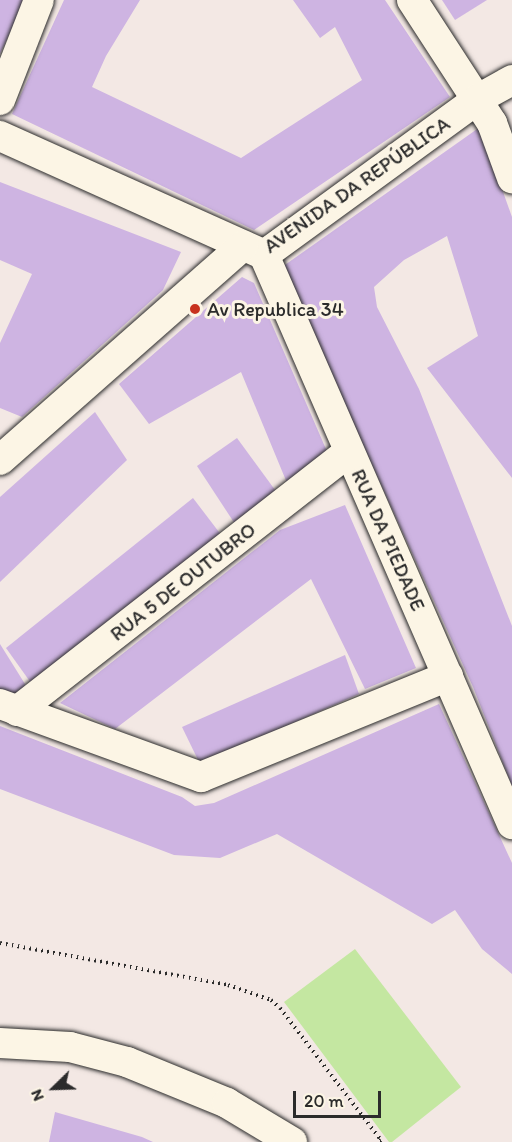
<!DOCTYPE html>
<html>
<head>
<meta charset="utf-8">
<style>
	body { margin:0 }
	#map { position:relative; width:512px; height:1142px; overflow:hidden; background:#f3e8e4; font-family:Itim,sans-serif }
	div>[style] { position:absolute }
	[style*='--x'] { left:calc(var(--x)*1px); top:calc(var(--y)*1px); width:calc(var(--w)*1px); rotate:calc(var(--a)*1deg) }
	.green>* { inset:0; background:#c4e7a1 }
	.building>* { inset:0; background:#ceb4e2 }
	.path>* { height:4px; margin-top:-2px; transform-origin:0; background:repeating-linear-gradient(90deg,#2b2b2b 0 1.5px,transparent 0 6px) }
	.roads { filter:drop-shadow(0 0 2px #2b2b2b) drop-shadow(0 0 2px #2b2b2b) }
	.minor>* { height:30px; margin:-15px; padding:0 15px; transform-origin:15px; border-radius:15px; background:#fcf5e5 }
	.dots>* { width:16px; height:16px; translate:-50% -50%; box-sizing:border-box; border:3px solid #fcf5e5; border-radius:50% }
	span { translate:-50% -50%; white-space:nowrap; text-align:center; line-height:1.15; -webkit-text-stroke:6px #fcf5e5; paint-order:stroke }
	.street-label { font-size:20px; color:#2b2b2b }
	.poi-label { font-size:20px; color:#2b2b2b }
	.left { translate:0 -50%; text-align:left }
	.north { position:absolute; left:24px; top:1058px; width:60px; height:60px; -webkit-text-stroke:4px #fcf5e5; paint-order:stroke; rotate:247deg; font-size:16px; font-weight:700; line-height:24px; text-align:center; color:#2b2b2b }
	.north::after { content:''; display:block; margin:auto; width:21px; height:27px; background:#2b2b2b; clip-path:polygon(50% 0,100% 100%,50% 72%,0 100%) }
	.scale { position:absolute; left:293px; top:1091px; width:88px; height:27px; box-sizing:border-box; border:3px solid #2b2b2b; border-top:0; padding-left:8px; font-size:18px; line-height:21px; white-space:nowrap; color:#2b2b2b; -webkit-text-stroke:4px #fcf5e5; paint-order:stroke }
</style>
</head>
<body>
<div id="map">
	<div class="green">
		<div style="clip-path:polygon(355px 949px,461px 1087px,392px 1142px,389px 1142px,284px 1002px)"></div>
	</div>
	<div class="building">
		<div style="clip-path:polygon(0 0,25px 0,0 54px)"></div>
		<div style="clip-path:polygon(64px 0,140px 0,106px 56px,92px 87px,241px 158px,362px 80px,335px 27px,320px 38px,293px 0,385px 0,450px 97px,254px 230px,12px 114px)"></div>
		<div style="clip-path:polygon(442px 0,487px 0,455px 20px)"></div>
		<div style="clip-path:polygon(480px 127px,512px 217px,512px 478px,427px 368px,478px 336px,447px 236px,404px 260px,374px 287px,377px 307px,419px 389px,512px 626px,512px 786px,473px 687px,282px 267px)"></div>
		<div style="clip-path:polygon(0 182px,181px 252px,163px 290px,22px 417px,0 408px,0 343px,32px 274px,0 260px)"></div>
		<div style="clip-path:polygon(242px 277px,254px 283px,329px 456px,287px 483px,241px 372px,149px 424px,119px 384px)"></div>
		<div style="clip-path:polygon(95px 412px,127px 460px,0 582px,0 497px)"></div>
		<div style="clip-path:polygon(237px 438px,278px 494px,235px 524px,197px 466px)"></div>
		<div style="clip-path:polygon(193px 498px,222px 536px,31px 683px,6px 648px)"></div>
		<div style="clip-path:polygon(345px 505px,416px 668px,365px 689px,311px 579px,115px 729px,60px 703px,280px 530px)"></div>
		<div style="clip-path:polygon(0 644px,25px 684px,17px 711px,0 701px)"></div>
		<div style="clip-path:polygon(345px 655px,359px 694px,200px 764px,182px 727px)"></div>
		<div style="clip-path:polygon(439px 704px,512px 863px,512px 974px,482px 949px,455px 910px,432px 924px,277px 834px,220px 858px,174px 855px,0 789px,0 726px,182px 797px,195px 806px,214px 803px)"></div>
		<div style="clip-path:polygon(55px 1112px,142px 1137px,153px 1142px,49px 1142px)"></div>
	</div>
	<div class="path">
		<div style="--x:0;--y:943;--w:232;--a:10.4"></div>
		<div style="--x:228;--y:985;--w:46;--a:19.2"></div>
		<div style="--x:271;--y:1000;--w:12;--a:42"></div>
		<div style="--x:280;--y:1008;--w:166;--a:52.6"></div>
		<div style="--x:381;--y:1140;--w:4;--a:146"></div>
	</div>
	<div class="roads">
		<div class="minor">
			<div style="--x:412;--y:0;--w:147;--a:57"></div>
			<div style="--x:492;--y:123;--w:59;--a:70"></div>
			<div style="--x:0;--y:100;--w:107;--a:-68.7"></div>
			<div style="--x:0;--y:136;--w:285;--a:24.2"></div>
			<div style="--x:264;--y:255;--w:621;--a:66.45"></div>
			<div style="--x:264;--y:255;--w:265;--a:-36.1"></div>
			<div style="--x:478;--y:99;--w:39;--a:-29"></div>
			<div style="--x:0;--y:460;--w:324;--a:-41.4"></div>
			<div style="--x:0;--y:704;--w:214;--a:20"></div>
			<div style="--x:201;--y:777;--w:267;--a:-22.2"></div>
			<div style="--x:17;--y:711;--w:421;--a:-38"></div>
			<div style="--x:0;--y:1043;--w:70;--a:3.3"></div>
			<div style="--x:70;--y:1047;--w:59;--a:14.7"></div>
			<div style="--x:127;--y:1062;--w:108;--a:22.3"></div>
			<div style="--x:227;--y:1103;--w:76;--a:31"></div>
		</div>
	</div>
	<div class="dots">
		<div style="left:195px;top:309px;background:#c8321e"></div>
	</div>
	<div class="street-label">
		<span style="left:357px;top:185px;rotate:-35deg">AVENIDA DA REPÚBLICA</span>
		<span style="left:388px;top:540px;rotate:66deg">RUA DA PIEDADE</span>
		<span style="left:183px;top:582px;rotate:-38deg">RUA 5 DE OUTUBRO</span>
	</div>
	<div class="poi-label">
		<span class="left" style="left:207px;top:309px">Av Republica 34</span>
	</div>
	<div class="north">N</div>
	<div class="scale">20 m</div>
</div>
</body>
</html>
